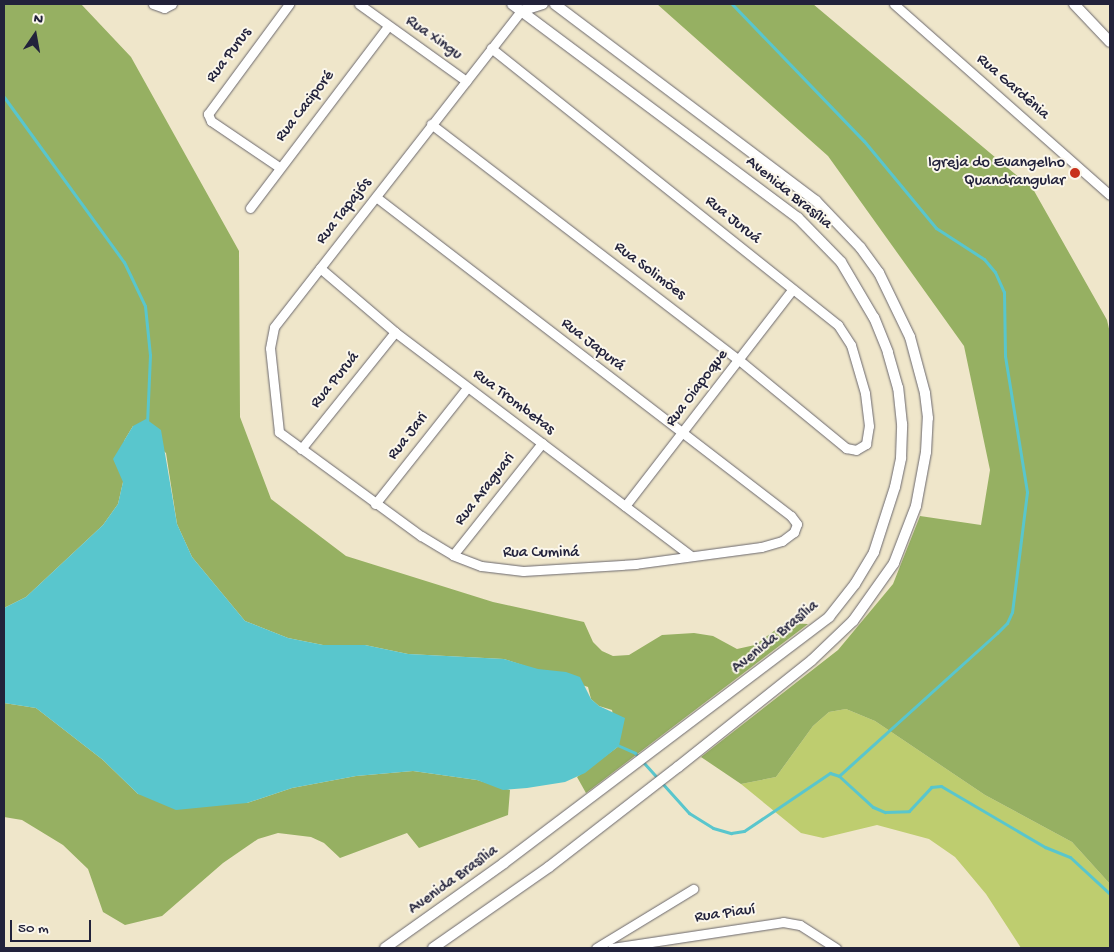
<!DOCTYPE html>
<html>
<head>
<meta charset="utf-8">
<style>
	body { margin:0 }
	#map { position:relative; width:1114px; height:952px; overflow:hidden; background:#efe6ca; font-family:"Gochi Hand",sans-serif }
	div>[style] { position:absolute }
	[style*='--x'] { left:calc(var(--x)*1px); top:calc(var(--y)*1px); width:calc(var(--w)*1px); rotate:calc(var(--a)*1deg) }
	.green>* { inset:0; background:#becd6f }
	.forest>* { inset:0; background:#96b062 }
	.water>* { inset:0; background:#59c6cd }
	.stream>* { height:3px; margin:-1.5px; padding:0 1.5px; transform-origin:1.5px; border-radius:1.5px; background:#59c6cd }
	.roads { filter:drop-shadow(0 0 1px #6a676d) drop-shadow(0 0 1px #6a676d) }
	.minor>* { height:9px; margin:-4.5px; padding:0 4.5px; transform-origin:4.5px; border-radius:4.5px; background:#fff }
	.tertiary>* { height:10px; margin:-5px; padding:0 5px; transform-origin:5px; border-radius:5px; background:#fff }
	.dots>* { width:14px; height:14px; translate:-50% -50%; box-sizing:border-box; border:2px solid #fbf7ec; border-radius:50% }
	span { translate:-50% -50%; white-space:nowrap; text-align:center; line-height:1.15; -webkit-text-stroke:4px #fbf7ec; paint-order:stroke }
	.street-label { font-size:16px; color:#22223b }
	.poi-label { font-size:16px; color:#22223b }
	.right { translate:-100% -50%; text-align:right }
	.frame { position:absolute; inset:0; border:5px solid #22223b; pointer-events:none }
	.north { position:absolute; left:10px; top:10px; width:50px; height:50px; -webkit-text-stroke:4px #fbf7ec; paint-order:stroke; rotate:12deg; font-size:14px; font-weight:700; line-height:20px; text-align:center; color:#22223b }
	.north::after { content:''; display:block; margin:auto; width:18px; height:22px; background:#22223b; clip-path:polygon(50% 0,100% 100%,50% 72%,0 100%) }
	.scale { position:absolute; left:10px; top:920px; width:81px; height:22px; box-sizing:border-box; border:2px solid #22223b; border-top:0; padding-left:6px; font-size:15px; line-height:18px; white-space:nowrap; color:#22223b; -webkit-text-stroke:4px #fbf7ec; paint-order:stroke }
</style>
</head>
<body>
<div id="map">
	<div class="green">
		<div style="clip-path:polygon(846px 709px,875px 721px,985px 795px,1072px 842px,1110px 884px,1110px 948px,1021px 948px,986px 894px,955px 857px,929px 839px,877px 825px,823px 838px,801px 833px,741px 784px,776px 777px,813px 726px,829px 712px)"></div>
	</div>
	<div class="forest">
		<div style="clip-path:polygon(4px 4px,81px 4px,131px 57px,239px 251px,240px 417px,271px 499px,346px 556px,493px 602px,584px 622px,593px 642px,602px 651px,613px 656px,629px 655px,662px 635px,694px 633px,713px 636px,737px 649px,755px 645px,785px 623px,808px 624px,586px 793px,577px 777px,619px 746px,612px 710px,599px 706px,591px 699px,588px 687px,504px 659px,408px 654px,365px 645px,323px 645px,288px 638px,245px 621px,192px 557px,177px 524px,166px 453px,133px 426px,124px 441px,123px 482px,118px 504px,103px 525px,26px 597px,4px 608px)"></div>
		<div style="clip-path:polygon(657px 4px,813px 4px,1033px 189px,1107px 320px,1110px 333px,1110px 884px,1072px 842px,985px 795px,875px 721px,846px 709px,829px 712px,813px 726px,776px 777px,741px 784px,701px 757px,838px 650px,893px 584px,920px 516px,981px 525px,990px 470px,964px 346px,828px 156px)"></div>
		<div style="clip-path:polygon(4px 703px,36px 708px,103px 760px,138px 794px,247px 803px,292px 788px,356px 776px,413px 771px,477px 780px,510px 790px,508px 815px,419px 848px,407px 833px,340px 858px,324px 843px,311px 837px,278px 833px,258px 839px,223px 863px,162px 916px,125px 925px,103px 912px,88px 869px,63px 845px,22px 820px,4px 817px)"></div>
	</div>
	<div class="water">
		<div style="clip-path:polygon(146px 419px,161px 430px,177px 524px,192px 557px,245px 621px,288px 638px,323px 645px,365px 645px,408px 654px,504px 659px,538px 669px,566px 672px,580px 677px,591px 699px,599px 706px,625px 718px,619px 746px,585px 773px,565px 782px,527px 788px,503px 790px,477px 780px,413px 771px,356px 776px,292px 788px,247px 803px,176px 810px,138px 794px,103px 760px,36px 708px,4px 703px,4px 608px,26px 597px,103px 525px,118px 504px,123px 482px,113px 459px,133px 426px)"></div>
	</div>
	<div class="stream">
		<div style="--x:732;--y:4;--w:190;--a:46.1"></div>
		<div style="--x:864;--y:141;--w:113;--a:50.4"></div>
		<div style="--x:936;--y:228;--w:57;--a:32.9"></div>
		<div style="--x:984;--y:259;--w:17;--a:50"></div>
		<div style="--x:995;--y:272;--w:22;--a:66"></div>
		<div style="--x:1004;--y:292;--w:64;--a:89.1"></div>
		<div style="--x:1005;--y:356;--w:138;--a:80.8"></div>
		<div style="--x:1027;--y:492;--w:121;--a:97.1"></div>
		<div style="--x:1012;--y:612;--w:12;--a:114"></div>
		<div style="--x:1007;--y:623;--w:14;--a:135"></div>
		<div style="--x:997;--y:633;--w:213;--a:137.9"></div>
		<div style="--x:4;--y:97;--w:204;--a:54"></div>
		<div style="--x:124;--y:262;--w:49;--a:64.5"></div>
		<div style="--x:145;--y:306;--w:49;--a:84.2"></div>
		<div style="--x:150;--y:355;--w:68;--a:92.5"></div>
		<div style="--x:615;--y:744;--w:22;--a:24"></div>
		<div style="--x:635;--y:753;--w:81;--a:48"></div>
		<div style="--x:689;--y:813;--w:28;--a:32"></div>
		<div style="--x:713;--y:828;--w:19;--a:16"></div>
		<div style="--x:731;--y:833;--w:13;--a:-9"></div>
		<div style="--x:744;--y:831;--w:104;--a:-34"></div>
		<div style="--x:830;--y:773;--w:9;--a:18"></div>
		<div style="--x:839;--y:776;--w:46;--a:42.4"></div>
		<div style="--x:873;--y:807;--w:13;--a:23"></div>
		<div style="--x:885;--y:812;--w:24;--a:-2"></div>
		<div style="--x:909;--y:811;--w:33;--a:-47"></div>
		<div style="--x:931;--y:787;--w:10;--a:-6"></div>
		<div style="--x:941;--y:786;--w:121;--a:30.4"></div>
		<div style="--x:1045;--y:847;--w:27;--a:22"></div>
		<div style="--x:1070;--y:857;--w:54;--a:42.8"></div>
	</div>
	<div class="roads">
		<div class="minor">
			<div style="--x:153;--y:4;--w:12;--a:20"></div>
			<div style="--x:164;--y:8;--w:9;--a:-27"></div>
			<div style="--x:359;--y:4;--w:132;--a:35.7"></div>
			<div style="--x:894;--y:4;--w:288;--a:41.5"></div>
			<div style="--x:431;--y:124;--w:388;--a:37.5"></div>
			<div style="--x:739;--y:360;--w:139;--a:39.4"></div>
			<div style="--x:846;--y:448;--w:10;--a:11"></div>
			<div style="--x:856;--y:450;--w:12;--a:-31"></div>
			<div style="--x:866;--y:444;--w:18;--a:-81"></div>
			<div style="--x:869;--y:426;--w:33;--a:-97"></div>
			<div style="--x:865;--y:393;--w:50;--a:-106.3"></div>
			<div style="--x:851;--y:345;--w:24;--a:-123"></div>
			<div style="--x:838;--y:325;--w:444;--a:-141.4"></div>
			<div style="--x:279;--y:167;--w:82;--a:-145.9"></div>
			<div style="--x:211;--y:121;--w:8;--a:-113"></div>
			<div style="--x:208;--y:114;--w:137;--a:-53.6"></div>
			<div style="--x:376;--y:197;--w:523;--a:37.55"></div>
			<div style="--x:791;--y:516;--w:10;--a:53"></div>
			<div style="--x:797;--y:524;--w:9;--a:111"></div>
			<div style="--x:794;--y:532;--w:15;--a:143"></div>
			<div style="--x:782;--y:541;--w:22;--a:164"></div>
			<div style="--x:761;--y:547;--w:126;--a:172.3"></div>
			<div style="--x:636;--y:564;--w:113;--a:176.5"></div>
			<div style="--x:523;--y:571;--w:42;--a:-173.2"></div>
			<div style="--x:481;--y:566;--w:30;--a:-159"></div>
			<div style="--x:453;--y:555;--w:37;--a:-149"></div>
			<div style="--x:421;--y:536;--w:176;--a:-143.8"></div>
			<div style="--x:279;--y:432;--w:84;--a:-96.1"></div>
			<div style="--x:270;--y:348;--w:21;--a:-79"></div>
			<div style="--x:274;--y:327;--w:401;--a:-52"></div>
			<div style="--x:250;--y:208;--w:228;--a:-52.8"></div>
			<div style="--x:320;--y:268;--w:99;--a:40.5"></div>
			<div style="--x:395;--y:332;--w:371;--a:37.1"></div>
			<div style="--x:301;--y:449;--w:150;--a:-51.2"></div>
			<div style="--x:375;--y:504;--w:148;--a:-51.6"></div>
			<div style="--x:625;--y:506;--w:274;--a:-52.3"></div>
			<div style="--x:453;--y:555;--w:143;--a:-51.5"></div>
			<div style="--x:596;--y:948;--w:114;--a:-31.3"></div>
			<div style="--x:612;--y:948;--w:173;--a:-8.6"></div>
			<div style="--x:783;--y:922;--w:17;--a:10"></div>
			<div style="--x:800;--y:925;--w:43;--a:32.6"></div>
		</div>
		<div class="tertiary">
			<div style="--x:1074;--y:4;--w:52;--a:46.5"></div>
			<div style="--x:521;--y:11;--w:23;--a:-18"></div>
			<div style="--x:385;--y:948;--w:146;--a:-35.5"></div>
			<div style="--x:504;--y:863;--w:408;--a:-37.1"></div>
			<div style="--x:829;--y:617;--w:42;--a:-51.8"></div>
			<div style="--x:855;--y:584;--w:37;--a:-59"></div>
			<div style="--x:874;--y:552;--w:68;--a:-72.1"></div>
			<div style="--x:895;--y:487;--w:30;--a:-78"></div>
			<div style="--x:901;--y:458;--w:34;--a:-88"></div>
			<div style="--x:902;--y:424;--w:36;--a:-96"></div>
			<div style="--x:898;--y:388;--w:37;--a:-106"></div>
			<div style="--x:888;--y:352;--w:37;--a:-112"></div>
			<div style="--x:874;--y:318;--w:65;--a:-120.5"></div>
			<div style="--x:841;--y:262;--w:62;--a:-134.3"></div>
			<div style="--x:798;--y:218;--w:357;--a:-143.2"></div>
			<div style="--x:433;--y:948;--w:141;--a:-34.9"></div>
			<div style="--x:549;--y:867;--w:163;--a:-37.8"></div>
			<div style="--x:678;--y:767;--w:171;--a:-38.6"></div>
			<div style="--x:812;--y:660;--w:57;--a:-43.6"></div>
			<div style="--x:853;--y:621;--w:71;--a:-54.7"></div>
			<div style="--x:894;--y:563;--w:61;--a:-68.9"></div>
			<div style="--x:916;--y:506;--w:55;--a:-79.5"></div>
			<div style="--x:926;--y:452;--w:34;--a:-87"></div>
			<div style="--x:928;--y:418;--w:25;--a:-97"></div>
			<div style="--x:925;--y:393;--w:58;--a:-105"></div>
			<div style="--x:910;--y:337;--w:71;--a:-115.8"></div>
			<div style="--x:879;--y:273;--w:32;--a:-126"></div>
			<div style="--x:860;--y:247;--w:64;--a:-133.7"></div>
			<div style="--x:816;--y:201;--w:327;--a:-143"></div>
		</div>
	</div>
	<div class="dots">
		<div style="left:1075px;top:173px;background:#c8321e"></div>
	</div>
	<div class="street-label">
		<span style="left:433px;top:39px;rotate:35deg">Rua Xingu</span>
		<span style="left:230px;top:56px;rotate:-53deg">Rua Purus</span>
		<span style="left:1012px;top:88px;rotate:41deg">Rua Gardênia</span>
		<span style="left:306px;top:107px;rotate:-52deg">Rua Caciporé</span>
		<span style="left:788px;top:194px;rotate:39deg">Avenida Brasília</span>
		<span style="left:345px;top:212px;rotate:-52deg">Rua Tapajós</span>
		<span style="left:732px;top:221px;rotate:39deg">Rua Juruá</span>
		<span style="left:649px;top:272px;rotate:37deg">Rua Solimões</span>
		<span style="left:592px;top:346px;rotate:38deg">Rua Japurá</span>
		<span style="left:336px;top:381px;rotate:-51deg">Rua Puruá</span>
		<span style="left:698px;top:389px;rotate:-53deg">Rua Oiapoque</span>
		<span style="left:513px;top:403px;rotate:37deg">Rua Trombetas</span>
		<span style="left:409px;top:437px;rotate:-52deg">Rua Jari</span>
		<span style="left:486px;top:490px;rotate:-52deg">Rua Araguari</span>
		<span style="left:541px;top:554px">Rua Cuminá</span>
		<span style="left:776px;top:638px;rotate:-39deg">Avenida Brasília</span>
		<span style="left:454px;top:881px;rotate:-36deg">Avenida Brasília</span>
		<span style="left:725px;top:915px;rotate:-8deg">Rua Piauí</span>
	</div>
	<div class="poi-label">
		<span class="right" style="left:1065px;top:173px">Igreja do Evangelho<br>Quandrangular</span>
	</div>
	<div class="frame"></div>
	<div class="north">N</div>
	<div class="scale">50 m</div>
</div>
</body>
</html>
